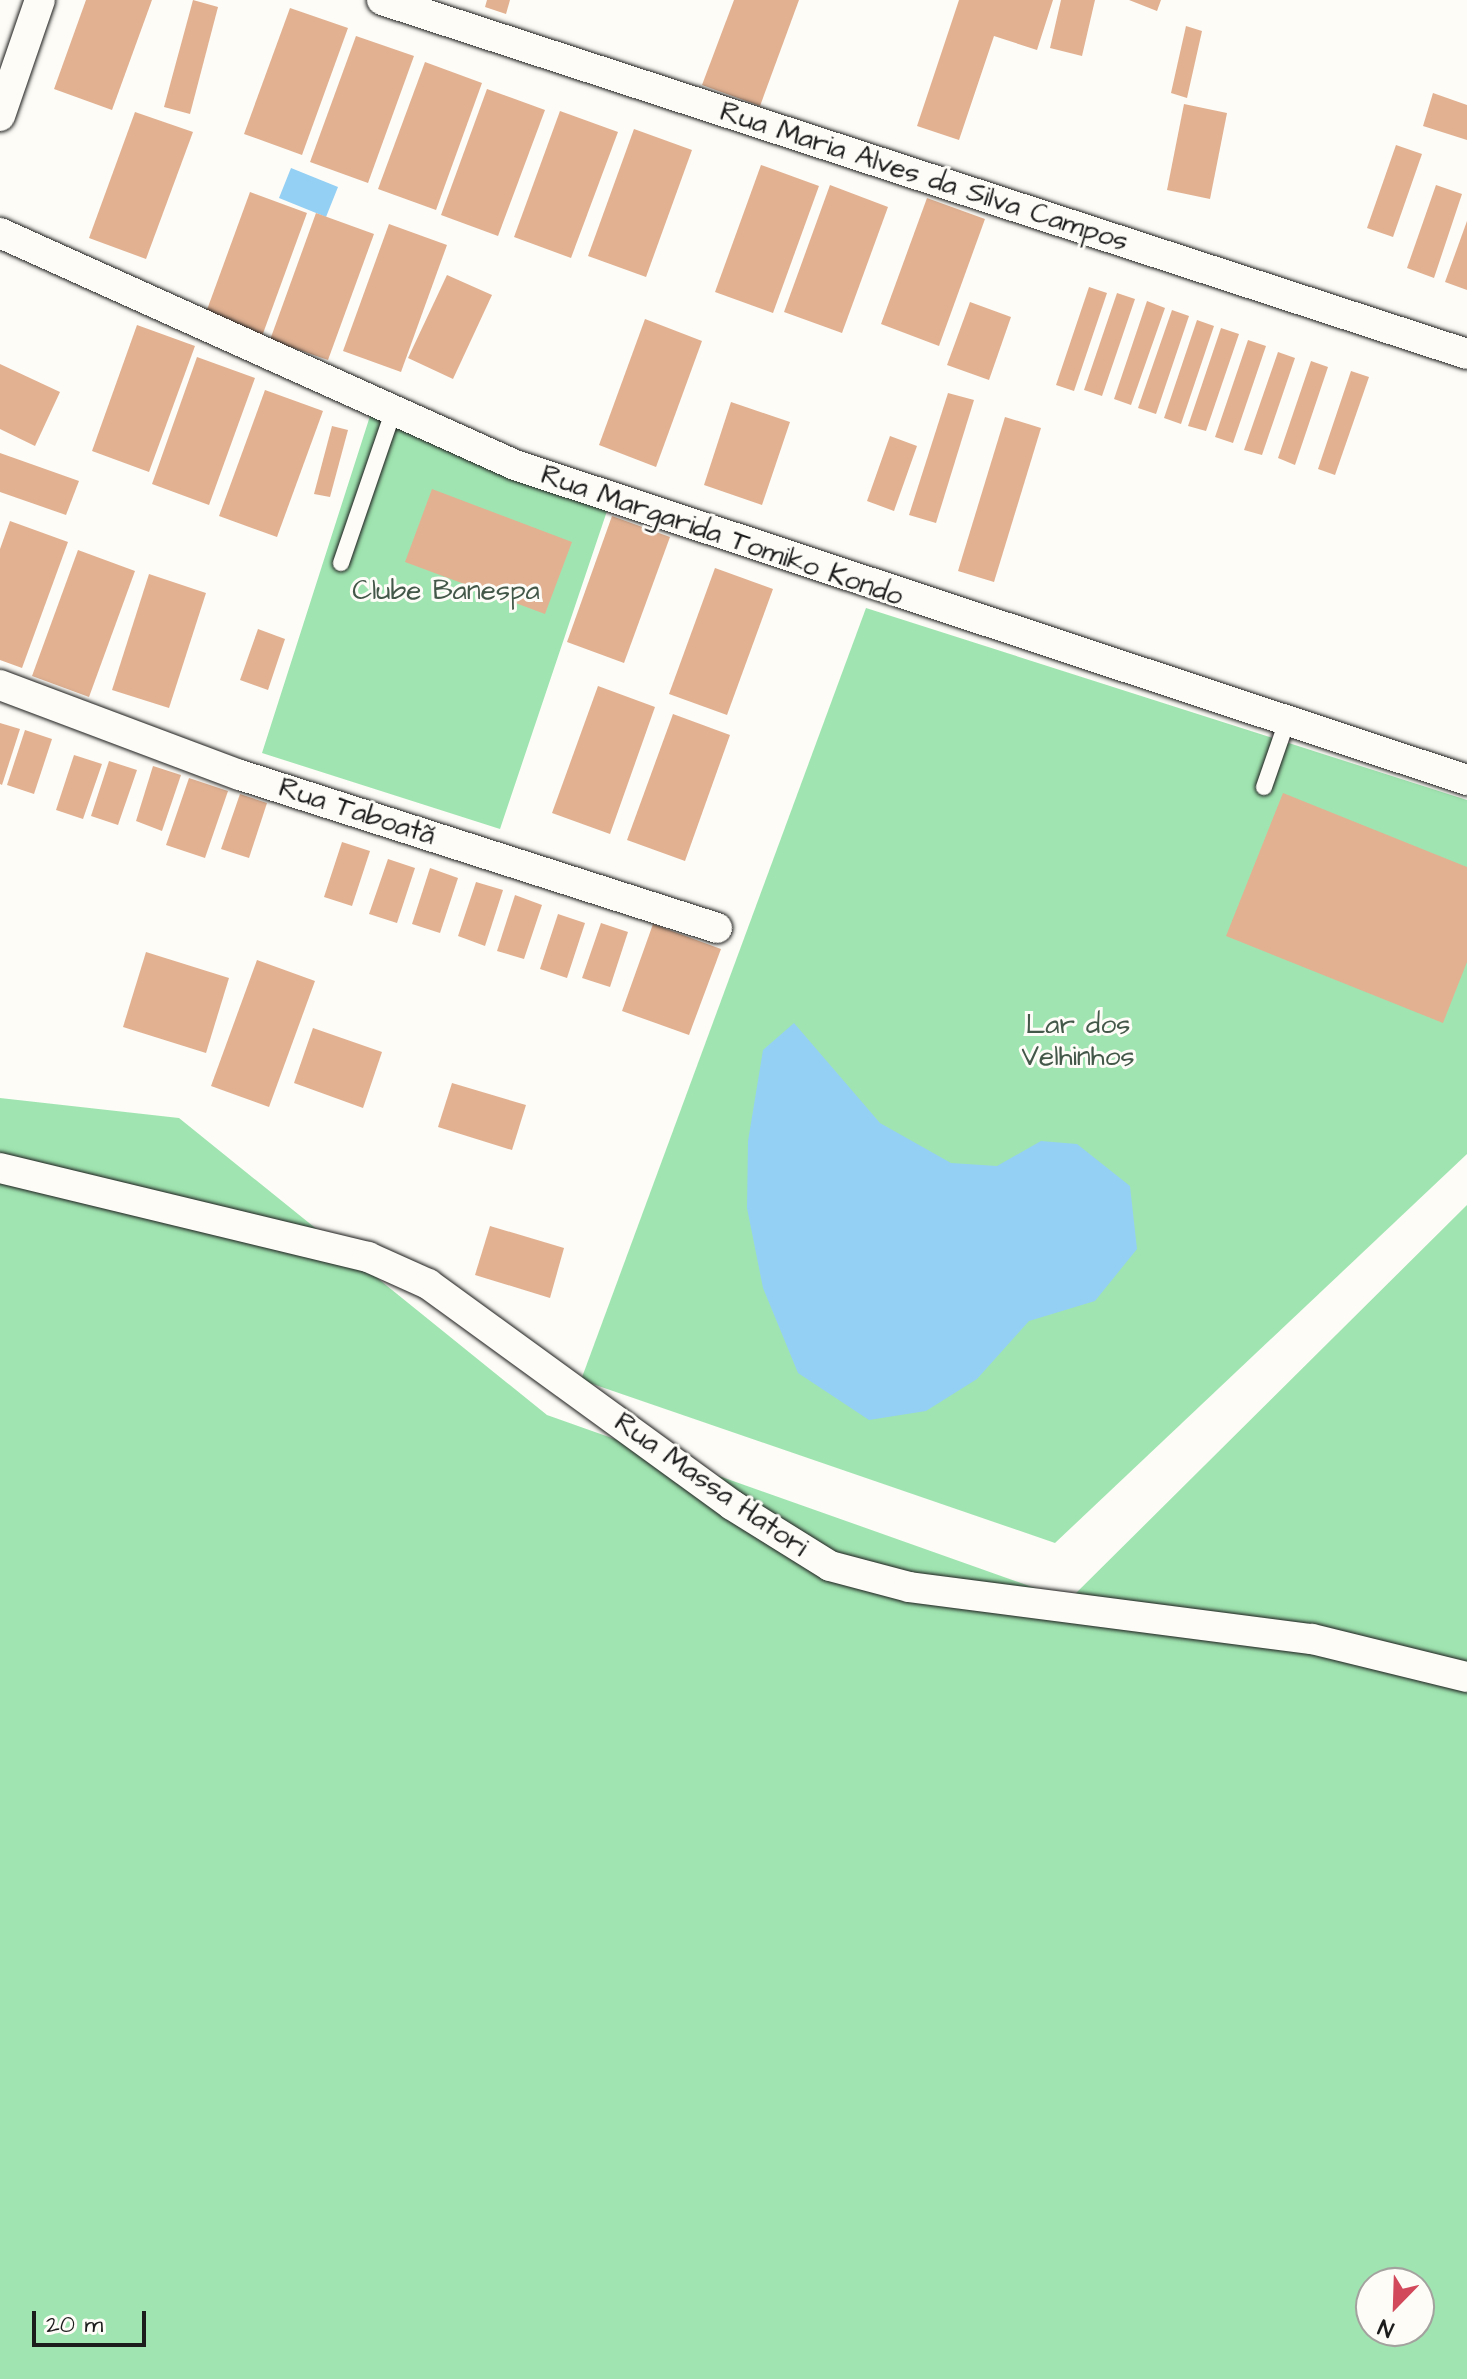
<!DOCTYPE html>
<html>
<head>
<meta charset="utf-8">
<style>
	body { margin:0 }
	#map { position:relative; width:1467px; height:2379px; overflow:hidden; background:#fdfcf7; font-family:"Architects Daughter",sans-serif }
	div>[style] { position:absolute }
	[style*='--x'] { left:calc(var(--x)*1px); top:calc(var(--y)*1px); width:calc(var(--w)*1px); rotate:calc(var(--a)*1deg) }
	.green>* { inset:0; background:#a0e5b1 }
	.water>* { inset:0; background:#94cff4 }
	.building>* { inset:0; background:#e1b192 }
	.roads { filter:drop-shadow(0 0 2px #1c1c1c) drop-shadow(0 0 2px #1c1c1c) }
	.lane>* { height:16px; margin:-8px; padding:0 8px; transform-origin:8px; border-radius:8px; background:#fdfcf7 }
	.street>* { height:30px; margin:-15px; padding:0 15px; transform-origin:15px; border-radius:15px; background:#fdfcf7 }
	span { translate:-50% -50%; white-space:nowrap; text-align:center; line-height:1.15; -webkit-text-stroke:6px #fdfcf7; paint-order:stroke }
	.street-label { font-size:28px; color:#1c1c1c }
	.park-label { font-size:28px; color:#445849 }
	.north { position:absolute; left:1355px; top:2267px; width:80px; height:80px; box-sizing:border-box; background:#fdfcf7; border:2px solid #a3a29f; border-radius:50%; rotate:203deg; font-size:22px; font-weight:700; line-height:32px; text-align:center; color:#1c1c1c }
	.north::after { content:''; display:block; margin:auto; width:28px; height:36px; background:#d1495b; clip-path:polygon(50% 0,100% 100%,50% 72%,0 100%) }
	.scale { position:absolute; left:32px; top:2311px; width:114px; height:36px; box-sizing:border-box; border:4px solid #1c1c1c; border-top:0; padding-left:10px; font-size:24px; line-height:28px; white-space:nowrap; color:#1c1c1c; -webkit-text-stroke:6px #fdfcf7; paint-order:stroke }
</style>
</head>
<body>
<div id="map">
	<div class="green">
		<div style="clip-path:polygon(370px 416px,506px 477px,607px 511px,500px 829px,262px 753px)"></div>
		<div style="clip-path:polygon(866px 608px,1467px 800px,1467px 1154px,1055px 1543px,581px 1380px)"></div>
		<div style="clip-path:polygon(evenodd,0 1098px,179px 1118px,547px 1415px,1069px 1600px,1467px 1205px,1467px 2379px,0 2379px,0 1098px,1371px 2283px,1419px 2283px,1419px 2331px,1371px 2331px,1371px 2283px)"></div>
	</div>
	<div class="water">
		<div style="clip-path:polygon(291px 168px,338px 187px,326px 217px,279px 198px)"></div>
		<div style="clip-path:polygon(794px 1023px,880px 1123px,951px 1163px,997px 1166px,1041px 1141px,1077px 1144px,1130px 1186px,1137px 1249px,1095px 1301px,1029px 1321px,977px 1379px,926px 1411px,869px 1420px,798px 1373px,763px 1288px,747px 1208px,748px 1141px,763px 1050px)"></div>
	</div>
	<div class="building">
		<div style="clip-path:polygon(86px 0,152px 0,112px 110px,54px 89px)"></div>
		<div style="clip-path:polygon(193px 0,218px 7px,190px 114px,164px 107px)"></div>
		<div style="clip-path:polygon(487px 0,510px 0,506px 14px,485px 7px)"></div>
		<div style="clip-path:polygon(734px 0,799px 0,760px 106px,702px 85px)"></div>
		<div style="clip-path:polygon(959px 0,1053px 0,1037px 50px,994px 36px,959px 140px,917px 126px)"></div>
		<div style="clip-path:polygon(1061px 0,1095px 0,1082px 56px,1050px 48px)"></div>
		<div style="clip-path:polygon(1129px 0,1161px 0,1157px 11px)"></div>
		<div style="clip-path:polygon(290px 8px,348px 28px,302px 155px,244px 134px)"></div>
		<div style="clip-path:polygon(1186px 26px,1202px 31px,1187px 98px,1171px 93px)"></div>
		<div style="clip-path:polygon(356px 36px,414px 56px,368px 183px,310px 162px)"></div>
		<div style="clip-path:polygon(425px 62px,482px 83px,436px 210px,378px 189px)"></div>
		<div style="clip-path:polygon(487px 89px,545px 110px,498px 236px,441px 215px)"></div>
		<div style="clip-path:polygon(1433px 93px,1467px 105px,1467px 140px,1423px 126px)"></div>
		<div style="clip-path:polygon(1184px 104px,1227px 113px,1210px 199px,1167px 190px)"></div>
		<div style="clip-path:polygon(560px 111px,618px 132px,571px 258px,514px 237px)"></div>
		<div style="clip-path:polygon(135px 112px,193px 132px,146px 259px,89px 238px)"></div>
		<div style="clip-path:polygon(634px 129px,692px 150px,646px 277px,588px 256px)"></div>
		<div style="clip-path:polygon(1396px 145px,1422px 154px,1393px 237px,1367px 228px)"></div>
		<div style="clip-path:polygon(761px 165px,819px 186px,773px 313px,715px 292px)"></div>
		<div style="clip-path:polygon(830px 185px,888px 207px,842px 333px,784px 312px)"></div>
		<div style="clip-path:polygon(1436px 185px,1462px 194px,1434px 278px,1407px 268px)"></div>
		<div style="clip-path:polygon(250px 192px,307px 213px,261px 339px,204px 318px)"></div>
		<div style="clip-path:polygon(927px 198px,985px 219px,939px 346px,881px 324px)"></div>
		<div style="clip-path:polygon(316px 213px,374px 234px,328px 360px,270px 340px)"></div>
		<div style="clip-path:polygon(1467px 221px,1467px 290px,1445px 282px)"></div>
		<div style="clip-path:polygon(389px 224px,447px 245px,401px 372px,343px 351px)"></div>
		<div style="clip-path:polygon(447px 275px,492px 295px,453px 379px,408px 358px)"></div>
		<div style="clip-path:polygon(1089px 287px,1107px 293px,1074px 391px,1056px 385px)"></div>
		<div style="clip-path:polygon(1117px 293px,1135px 299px,1102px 396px,1084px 390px)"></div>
		<div style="clip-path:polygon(1147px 301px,1165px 308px,1131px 405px,1114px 399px)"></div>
		<div style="clip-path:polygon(970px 302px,1011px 317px,989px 380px,947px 365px)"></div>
		<div style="clip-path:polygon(1172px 310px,1189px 316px,1156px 414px,1138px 408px)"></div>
		<div style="clip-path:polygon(645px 319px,702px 341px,656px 467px,599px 445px)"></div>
		<div style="clip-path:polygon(1197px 320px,1214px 326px,1181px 424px,1164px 418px)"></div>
		<div style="clip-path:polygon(137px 325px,195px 346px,149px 472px,92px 451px)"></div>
		<div style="clip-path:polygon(1221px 328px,1239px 334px,1206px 431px,1188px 426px)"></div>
		<div style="clip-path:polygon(1248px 340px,1266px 346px,1233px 443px,1215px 437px)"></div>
		<div style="clip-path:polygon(1278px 352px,1295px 358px,1262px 455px,1244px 450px)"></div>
		<div style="clip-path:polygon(197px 357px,255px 378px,209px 505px,152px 484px)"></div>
		<div style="clip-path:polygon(1311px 361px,1328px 367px,1295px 465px,1278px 458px)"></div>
		<div style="clip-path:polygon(0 364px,60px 392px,35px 446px,0 429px)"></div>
		<div style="clip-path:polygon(1351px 371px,1369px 377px,1335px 475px,1318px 469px)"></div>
		<div style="clip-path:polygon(265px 390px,323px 411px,277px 537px,219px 516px)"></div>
		<div style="clip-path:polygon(948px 393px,974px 400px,936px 523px,909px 515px)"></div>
		<div style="clip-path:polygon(731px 402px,790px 422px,762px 505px,704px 485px)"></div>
		<div style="clip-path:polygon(1005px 417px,1041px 428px,994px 582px,958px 571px)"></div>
		<div style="clip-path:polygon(332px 426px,348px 430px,330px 497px,314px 494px)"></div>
		<div style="clip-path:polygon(890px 436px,917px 446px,894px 511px,867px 501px)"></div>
		<div style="clip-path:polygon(0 453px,79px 481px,66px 515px,0 492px)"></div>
		<div style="clip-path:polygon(432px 489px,572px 542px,545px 614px,405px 562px)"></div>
		<div style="clip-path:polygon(612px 516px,670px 537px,624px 663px,567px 642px)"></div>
		<div style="clip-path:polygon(10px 521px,68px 542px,22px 668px,0 660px,0 549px)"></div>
		<div style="clip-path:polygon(78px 550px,135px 571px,89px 697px,32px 676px)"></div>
		<div style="clip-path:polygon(715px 568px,773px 589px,727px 715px,669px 694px)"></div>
		<div style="clip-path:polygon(149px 574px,206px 593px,169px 708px,112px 690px)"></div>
		<div style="clip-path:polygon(258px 629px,285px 639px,268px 690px,240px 680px)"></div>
		<div style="clip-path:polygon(598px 686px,655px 707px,610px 834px,552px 813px)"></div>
		<div style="clip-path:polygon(673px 714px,730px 735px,685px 861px,627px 840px)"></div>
		<div style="clip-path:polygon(0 723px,20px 729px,2px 785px,0 784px)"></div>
		<div style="clip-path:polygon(25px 730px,52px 739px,34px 794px,7px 785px)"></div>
		<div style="clip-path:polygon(74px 755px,102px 764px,83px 819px,56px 810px)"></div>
		<div style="clip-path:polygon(109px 761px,137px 770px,118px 825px,91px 816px)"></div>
		<div style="clip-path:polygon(153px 766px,181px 775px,162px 831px,136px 821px)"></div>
		<div style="clip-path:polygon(189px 778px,228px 791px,205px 858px,166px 845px)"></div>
		<div style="clip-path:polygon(1283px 793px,1467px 867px,1467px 962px,1443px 1023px,1226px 936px)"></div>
		<div style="clip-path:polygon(240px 794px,267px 803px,249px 858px,221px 849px)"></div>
		<div style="clip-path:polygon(342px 842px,370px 851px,352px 906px,324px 897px)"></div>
		<div style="clip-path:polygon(388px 859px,415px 868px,397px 923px,369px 914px)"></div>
		<div style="clip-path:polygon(430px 868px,458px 878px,440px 933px,412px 924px)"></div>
		<div style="clip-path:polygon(476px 882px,503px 890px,485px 946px,458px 936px)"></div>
		<div style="clip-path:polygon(515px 895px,542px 905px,524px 959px,497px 951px)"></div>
		<div style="clip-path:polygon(558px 914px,585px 923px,567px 978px,540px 969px)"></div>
		<div style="clip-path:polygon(601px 923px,628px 932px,610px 987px,582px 978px)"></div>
		<div style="clip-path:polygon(653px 924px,721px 949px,689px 1035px,622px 1011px)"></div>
		<div style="clip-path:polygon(146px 952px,229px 978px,206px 1053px,123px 1027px)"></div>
		<div style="clip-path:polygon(257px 960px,315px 981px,269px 1107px,211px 1086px)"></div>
		<div style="clip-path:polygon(313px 1028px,382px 1052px,363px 1108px,294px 1083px)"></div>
		<div style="clip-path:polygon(452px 1083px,526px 1105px,512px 1150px,438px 1127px)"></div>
		<div style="clip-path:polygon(490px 1226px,564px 1248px,550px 1298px,475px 1275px)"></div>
	</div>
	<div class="roads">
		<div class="lane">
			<div style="--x:341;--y:563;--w:160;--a:-71"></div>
			<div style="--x:1264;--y:787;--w:67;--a:-70.8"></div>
		</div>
		<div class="street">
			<div style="--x:382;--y:0;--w:1141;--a:18.07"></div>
			<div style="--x:0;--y:116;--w:123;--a:-71"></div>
			<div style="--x:0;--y:233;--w:565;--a:24.25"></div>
			<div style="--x:515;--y:465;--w:1003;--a:18.31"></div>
			<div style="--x:0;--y:685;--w:256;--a:20.6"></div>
			<div style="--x:240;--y:775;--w:501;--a:17.78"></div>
			<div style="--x:0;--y:1168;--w:379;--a:13.6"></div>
			<div style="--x:368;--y:1257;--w:66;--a:24.2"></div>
			<div style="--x:428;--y:1284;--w:376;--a:36"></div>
			<div style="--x:732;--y:1505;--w:115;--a:31.9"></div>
			<div style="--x:830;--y:1566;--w:82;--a:14.9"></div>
			<div style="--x:909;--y:1587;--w:406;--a:7.4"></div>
			<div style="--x:1312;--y:1639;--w:160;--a:13.8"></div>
		</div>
	</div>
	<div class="street-label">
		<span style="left:924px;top:177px;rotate:18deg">Rua Maria Alves da Silva Campos</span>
		<span style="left:722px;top:536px;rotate:19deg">Rua Margarida Tomiko Kondo</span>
		<span style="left:357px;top:812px;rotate:18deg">Rua Taboatã</span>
		<span style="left:711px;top:1485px;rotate:35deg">Rua Massa Hatori</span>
	</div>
	<div class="park-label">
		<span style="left:446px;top:591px">Clube Banespa</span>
		<span style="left:1078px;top:1041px">Lar dos<br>Velhinhos</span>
	</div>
	<div class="north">N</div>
	<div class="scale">20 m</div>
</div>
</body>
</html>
